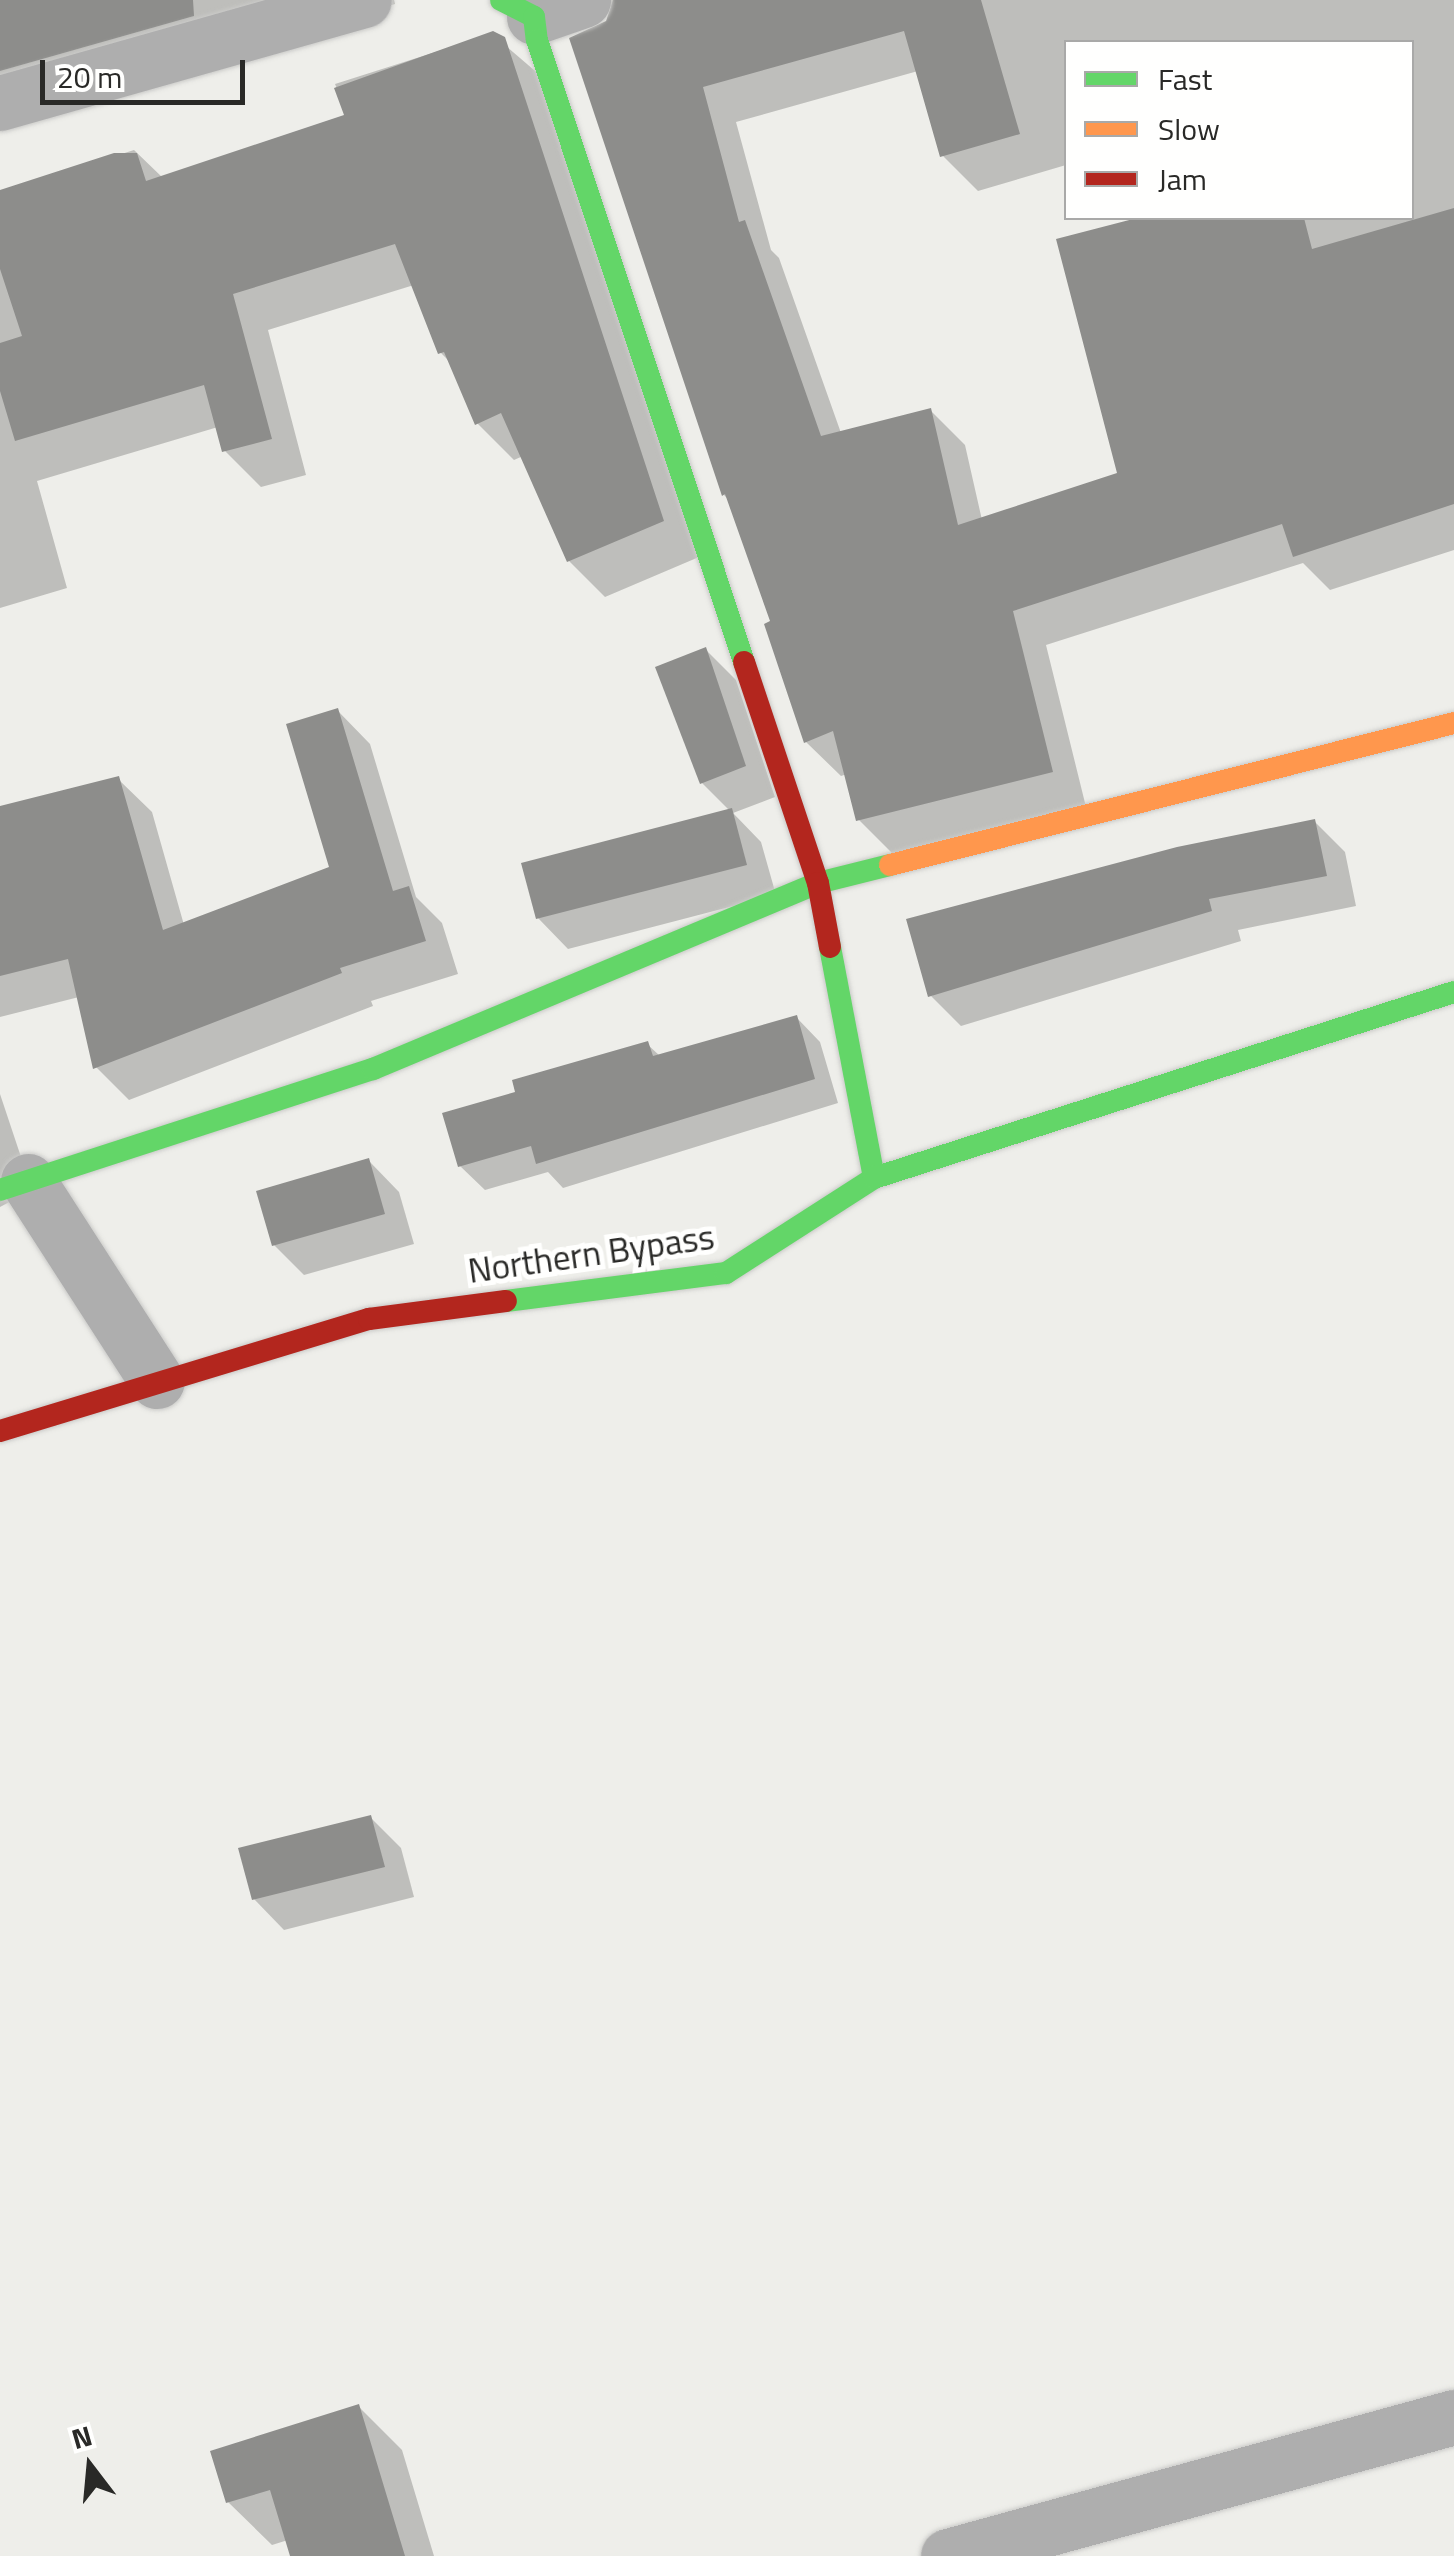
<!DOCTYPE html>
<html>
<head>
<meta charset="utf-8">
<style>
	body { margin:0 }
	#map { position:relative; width:1454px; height:2556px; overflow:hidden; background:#eeeeea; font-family:"Titillium Web",sans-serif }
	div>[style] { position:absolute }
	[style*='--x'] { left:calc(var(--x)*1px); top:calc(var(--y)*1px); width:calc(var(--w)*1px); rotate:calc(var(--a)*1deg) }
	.shadow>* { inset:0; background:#0003 }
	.building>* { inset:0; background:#8d8d8b }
	.roads { filter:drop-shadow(0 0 2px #cacac8) drop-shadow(0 0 2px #cacac8) }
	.street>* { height:55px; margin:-27.5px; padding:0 27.5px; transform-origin:27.5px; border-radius:27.5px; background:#aeaeae }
	.fast>* { height:22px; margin:-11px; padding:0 11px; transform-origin:11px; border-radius:11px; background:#63d668 }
	.slow>* { height:22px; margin:-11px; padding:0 11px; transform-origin:11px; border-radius:11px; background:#ff974d }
	.jam>* { height:22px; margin:-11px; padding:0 11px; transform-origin:11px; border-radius:11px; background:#b3261e }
	span { translate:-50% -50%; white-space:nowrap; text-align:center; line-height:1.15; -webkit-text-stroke:10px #fffffe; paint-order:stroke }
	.street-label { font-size:35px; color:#292927 }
	.legend { position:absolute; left:1064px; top:40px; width:350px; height:180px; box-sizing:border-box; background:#fffffe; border:2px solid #a9a9a8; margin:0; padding:12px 18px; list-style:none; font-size:30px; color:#292927 }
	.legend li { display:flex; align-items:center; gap:20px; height:50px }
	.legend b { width:50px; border:2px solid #a9a9a8 }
	.north { position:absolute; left:40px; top:2416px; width:100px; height:100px; -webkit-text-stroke:8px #fffffe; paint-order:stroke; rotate:344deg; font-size:28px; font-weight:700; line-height:40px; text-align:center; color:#292927 }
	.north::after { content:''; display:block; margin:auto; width:35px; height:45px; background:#292927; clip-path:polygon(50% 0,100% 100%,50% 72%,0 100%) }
	.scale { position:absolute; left:40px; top:60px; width:205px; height:45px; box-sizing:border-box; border:5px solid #292927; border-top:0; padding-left:12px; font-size:30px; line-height:35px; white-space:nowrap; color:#292927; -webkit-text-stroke:8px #fffffe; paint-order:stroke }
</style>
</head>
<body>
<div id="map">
	<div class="shadow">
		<div style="clip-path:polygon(0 0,394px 0,395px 4px,0 117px)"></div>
		<div style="clip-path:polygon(evenodd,529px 0,1454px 0,1454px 550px,1330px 590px,1303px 563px,1046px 645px,1086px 807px,893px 854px,858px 819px,847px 774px,841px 776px,806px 742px,773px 623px,730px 501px,724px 495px,608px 23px,616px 5px,573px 17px,529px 0,1066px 42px,1412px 42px,1412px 218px,1131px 218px,1120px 475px,982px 520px,965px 445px,930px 410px,841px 433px,779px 258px,771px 250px,736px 122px,918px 71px,943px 156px,978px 191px,1066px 165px,1066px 42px)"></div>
		<div style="clip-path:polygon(492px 34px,541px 76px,699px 557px,605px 597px,569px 561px,523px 456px,514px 460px,478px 424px,451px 363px,441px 353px,414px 285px,268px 330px,306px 475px,261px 487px,225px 451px,218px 427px,37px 481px,67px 588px,0 608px,0 193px,134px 150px,163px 178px,348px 116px,335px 84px)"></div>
		<div style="clip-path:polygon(706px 650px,736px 680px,775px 797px,733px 813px,761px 842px,776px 895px,568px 949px,538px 918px,730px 811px,702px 783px)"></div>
		<div style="clip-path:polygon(337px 710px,370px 744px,416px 897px,442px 923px,458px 974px,371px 1001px,373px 1006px,129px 1100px,96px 1067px,79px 997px,0 1017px,0 809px,118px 779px,152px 812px,184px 925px,332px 868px)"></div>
		<div style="clip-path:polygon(1315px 822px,1345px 852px,1356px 906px,1238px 930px,1241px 941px,961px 1026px,931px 996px)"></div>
		<div style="clip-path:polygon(796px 1017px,820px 1042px,838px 1103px,563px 1188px,548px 1172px,485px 1190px,460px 1166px,647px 1044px,660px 1056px)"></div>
		<div style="clip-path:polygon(0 1094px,32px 1190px,0 1207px)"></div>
		<div style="clip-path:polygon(369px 1161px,399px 1192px,414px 1244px,304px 1275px,274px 1245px)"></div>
		<div style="clip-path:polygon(370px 1817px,401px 1848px,414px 1897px,284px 1930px,254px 1899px)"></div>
		<div style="clip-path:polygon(359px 2407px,402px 2450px,434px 2556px,293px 2556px,288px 2540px,272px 2545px,228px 2502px)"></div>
	</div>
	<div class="building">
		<div style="clip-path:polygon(0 0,193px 0,194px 16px,0 71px)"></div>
		<div style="clip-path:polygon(613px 0,981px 0,1020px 134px,940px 157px,904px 31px,703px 87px,739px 222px,745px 220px,821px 436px,931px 408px,958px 525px,1117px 473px,1056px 239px,1137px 218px,1304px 218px,1312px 249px,1454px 208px,1454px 504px,1293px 557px,1282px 524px,1013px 611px,1053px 772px,856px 821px,833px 731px,804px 743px,764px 624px,770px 621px,725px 494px,722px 496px,569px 38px,606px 21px)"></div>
		<div style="clip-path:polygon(493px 31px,505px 37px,664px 521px,567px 562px,501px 413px,475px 425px,444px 352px,438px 354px,395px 244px,233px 294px,272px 439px,222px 452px,204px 385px,15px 441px,0 391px,0 343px,22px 336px,0 269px,0 190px,114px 153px,137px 153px,146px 181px,344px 115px,334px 88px)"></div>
		<div style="clip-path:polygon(706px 647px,746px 766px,700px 784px,655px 667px)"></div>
		<div style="clip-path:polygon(338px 708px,393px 891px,409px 886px,426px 941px,340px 968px,342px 973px,93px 1069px,68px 959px,0 976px,0 806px,119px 776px,163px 930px,329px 867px,286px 724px)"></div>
		<div style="clip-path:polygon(732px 808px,747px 865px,536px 919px,521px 863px)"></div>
		<div style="clip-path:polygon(1315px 819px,1327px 876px,1209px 899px,1212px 911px,928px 997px,906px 919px,1177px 847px)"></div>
		<div style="clip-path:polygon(797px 1015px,815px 1079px,536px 1164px,531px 1146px,458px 1167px,442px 1113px,515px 1092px,512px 1080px,648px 1041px,653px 1056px)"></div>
		<div style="clip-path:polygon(369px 1158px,385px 1214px,272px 1246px,256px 1191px)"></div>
		<div style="clip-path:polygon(371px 1815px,385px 1867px,252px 1900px,238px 1848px)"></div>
		<div style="clip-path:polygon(359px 2404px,405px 2556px,290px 2556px,270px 2490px,226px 2503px,210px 2451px)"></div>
	</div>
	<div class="roads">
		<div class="street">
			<div style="--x:534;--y:17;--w:52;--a:-19.1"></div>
			<div style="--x:0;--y:103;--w:378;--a:-15.8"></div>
			<div style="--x:28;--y:1181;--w:238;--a:57.2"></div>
			<div style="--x:948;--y:2556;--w:525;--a:-15.36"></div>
		</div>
		<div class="fast">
			<div style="--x:501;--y:0;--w:37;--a:27"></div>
			<div style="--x:534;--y:17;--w:23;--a:83"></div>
			<div style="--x:537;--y:40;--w:656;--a:71.59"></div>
			<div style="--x:830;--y:947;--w:235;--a:79.2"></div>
			<div style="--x:0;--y:1190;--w:392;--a:-18"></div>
			<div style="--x:373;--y:1069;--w:482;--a:-22.7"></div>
			<div style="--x:818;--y:883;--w:74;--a:-14"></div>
			<div style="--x:506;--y:1301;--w:222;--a:-7.3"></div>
			<div style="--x:726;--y:1273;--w:176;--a:-32.7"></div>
			<div style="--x:874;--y:1178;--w:609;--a:-17.78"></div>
		</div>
		<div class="slow">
			<div style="--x:890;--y:865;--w:582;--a:-14.13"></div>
		</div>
		<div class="jam">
			<div style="--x:744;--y:662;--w:233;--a:71.5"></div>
			<div style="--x:818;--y:883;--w:65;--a:79.4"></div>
			<div style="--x:0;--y:1431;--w:386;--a:-16.9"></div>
			<div style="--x:369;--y:1319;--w:138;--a:-7.5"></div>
		</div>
	</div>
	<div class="street-label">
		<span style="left:591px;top:1253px;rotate:-8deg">Northern Bypass</span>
	</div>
	<ul class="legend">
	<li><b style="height:12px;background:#63d668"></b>Fast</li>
	<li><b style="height:12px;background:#ff974d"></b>Slow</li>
	<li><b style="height:12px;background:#b3261e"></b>Jam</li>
	</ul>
	<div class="north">N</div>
	<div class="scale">20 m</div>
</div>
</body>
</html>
